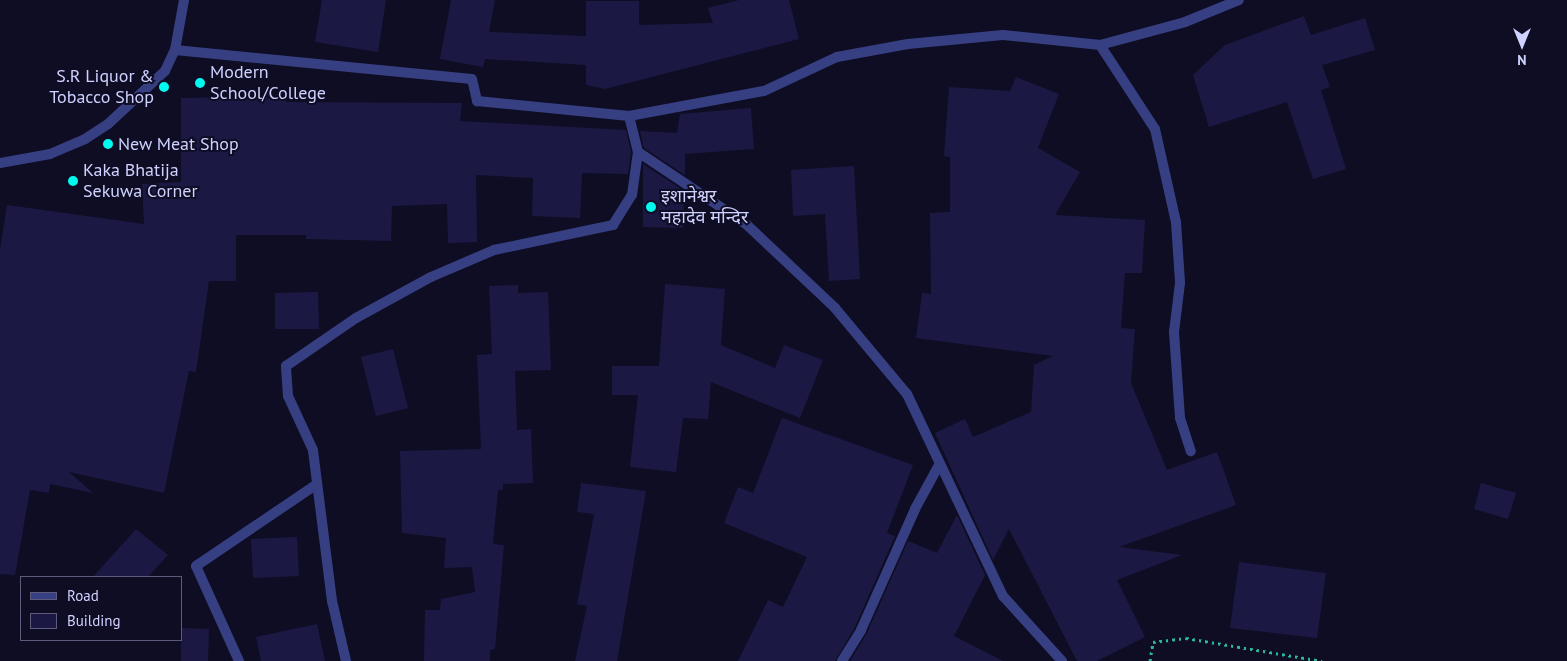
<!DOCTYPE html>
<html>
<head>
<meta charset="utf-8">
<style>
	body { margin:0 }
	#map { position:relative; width:1567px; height:661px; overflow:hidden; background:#0e0d23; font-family:"PT Sans","Noto Sans Devanagari",sans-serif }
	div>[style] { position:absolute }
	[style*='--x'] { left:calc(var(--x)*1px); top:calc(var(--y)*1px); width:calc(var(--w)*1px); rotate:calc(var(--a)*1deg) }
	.building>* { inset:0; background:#1b1944 }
	.path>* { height:3px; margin-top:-1.5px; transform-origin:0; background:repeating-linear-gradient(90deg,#2cb79a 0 2.5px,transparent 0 6.5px) }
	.street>* { height:10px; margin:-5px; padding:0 5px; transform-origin:5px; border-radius:5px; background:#373f83 }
	.dots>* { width:14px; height:14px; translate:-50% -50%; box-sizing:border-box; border:2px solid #0e0d23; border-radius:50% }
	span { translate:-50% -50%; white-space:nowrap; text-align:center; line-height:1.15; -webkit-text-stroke:4px #0e0d23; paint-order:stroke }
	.poi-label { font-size:18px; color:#cfd1ff }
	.left { translate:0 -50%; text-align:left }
	.right { translate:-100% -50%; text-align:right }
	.legend { position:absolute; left:20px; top:576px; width:162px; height:65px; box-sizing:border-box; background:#0e0d23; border:1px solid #5b5b7b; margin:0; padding:6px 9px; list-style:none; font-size:15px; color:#cfd1ff }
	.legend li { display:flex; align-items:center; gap:10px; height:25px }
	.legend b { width:25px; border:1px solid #5b5b7b }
	.north { position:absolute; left:1497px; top:20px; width:50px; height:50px; -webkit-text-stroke:4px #0e0d23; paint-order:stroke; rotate:180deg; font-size:14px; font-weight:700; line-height:20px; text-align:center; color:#cfd1ff }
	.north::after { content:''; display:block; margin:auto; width:18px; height:22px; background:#cfd1ff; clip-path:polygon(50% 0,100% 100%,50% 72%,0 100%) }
</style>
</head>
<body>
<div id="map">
	<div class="building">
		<div style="clip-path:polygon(322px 0,386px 0,378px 52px,315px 42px)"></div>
		<div style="clip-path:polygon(451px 0,495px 0,489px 32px,586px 36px,586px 1px,639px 1px,639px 25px,713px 23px,708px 8px,739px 0,789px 0,799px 39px,605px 89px,586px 85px,586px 65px,485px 59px,483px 67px,440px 59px)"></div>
		<div style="clip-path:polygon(1304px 16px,1311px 35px,1365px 18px,1375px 50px,1322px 65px,1330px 87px,1321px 90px,1346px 169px,1313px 179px,1287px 102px,1209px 127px,1193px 75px,1225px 45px)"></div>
		<div style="clip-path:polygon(1016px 77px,1059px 94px,1038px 148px,1080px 172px,1055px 215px,1145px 220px,1142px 273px,1125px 273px,1121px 328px,1135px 329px,1131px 383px,1167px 470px,1217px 452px,1236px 505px,1119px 547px,1182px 555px,1117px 580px,1145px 637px,1097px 661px,1077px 661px,1009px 529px,993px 560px,935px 433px,965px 419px,973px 437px,1031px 412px,1034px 365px,1053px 356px,916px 338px,922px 293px,931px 294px,930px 213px,950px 212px,950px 157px,944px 156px,949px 87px,1010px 91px)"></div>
		<div style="clip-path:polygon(242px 97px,286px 99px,286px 102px,462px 103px,460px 121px,626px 130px,631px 152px,628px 174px,582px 173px,580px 218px,532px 216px,533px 178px,476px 175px,477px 242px,448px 243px,447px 204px,392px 206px,391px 241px,306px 239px,306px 235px,236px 235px,236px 281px,209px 281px,196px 372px,189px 371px,164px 493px,69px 472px,93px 493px,50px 484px,49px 493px,30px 490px,15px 575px,0 574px,0 250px,7px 205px,144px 224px,142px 184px,181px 182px,181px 98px)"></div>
		<div style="clip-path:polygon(751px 108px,754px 149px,685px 154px,685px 175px,644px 148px,640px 131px,677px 133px,680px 114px)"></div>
		<div style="clip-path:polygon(643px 164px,684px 191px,683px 228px,643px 227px)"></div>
		<div style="clip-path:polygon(854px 166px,860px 279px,829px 281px,825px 214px,793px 216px,791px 170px)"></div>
		<div style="clip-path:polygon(665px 284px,725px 289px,721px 345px,775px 368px,784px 345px,823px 360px,800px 418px,711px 382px,708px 419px,683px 418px,676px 472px,630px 467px,638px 395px,612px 395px,612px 366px,659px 366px)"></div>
		<div style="clip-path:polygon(518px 285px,518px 293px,548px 292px,551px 370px,515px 371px,517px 430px,531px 429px,533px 483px,503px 484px,503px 490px,498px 490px,493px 544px,504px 545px,495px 649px,490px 650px,490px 661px,424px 661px,425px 610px,440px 610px,441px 599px,475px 592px,472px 567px,444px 568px,446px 538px,402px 533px,400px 451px,481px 449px,477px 355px,492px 354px,489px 286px)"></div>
		<div style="clip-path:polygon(318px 292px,319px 329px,275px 329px,275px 293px)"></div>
		<div style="clip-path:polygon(393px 349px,408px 408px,376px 416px,361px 357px)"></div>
		<div style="clip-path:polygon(782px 418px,913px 465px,887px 533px,895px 536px,855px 627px,835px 661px,738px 661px,768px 600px,783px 607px,807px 557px,724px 523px,738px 487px,753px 493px)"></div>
		<div style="clip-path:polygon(581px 483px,646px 491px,617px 661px,575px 661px,587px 606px,577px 604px,594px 514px,577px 512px)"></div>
		<div style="clip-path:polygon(1481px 483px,1516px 493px,1508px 519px,1474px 509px)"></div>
		<div style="clip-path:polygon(957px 515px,985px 575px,954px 636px,1003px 661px,850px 661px,867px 633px,908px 541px,937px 553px)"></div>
		<div style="clip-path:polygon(136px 529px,168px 555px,148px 577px,93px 577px)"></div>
		<div style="clip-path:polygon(297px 537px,299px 576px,253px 578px,251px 539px)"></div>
		<div style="clip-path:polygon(1239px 562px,1326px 573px,1317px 638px,1230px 628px)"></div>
		<div style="clip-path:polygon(317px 624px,325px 661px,261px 661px,256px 637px)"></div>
		<div style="clip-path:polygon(181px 628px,209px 629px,208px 661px,181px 661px)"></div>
	</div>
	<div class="path">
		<div style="--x:1150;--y:661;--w:19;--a:-81"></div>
		<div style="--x:1153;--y:642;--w:33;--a:-7"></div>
		<div style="--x:1186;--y:638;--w:138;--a:9.6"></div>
	</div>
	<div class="street">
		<div style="--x:1100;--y:45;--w:100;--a:56.8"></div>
		<div style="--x:1155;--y:129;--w:95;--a:77.3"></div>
		<div style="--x:1176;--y:222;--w:61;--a:86.2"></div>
		<div style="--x:1180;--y:283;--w:49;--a:97"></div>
		<div style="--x:1174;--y:332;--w:86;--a:86"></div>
		<div style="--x:1180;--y:418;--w:35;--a:72"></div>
		<div style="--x:175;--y:50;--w:298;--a:5.6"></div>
		<div style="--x:472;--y:79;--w:23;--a:77"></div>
		<div style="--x:477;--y:101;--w:153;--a:5.6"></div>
		<div style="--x:629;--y:116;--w:137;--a:-10.5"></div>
		<div style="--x:764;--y:91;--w:81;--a:-25"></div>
		<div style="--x:837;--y:57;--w:72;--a:-10.4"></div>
		<div style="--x:908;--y:44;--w:95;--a:-5.4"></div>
		<div style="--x:1003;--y:35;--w:98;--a:5.9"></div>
		<div style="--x:1100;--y:45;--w:88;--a:-15.1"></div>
		<div style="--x:1185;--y:22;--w:58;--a:-22.2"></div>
		<div style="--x:629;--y:116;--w:37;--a:76"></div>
		<div style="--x:638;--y:152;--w:130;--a:33.7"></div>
		<div style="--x:746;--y:224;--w:122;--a:43.3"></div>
		<div style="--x:835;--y:308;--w:112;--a:50.1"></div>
		<div style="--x:907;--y:394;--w:224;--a:64.6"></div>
		<div style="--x:1003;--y:596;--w:88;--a:47.8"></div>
		<div style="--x:0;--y:163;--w:51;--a:-10.2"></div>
		<div style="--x:50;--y:154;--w:38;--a:-23"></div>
		<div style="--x:85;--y:139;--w:27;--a:-33"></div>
		<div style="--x:108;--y:124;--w:78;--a:-42.9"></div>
		<div style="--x:165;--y:71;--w:23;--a:-65"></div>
		<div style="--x:175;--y:50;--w:51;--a:-79.8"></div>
		<div style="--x:239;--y:661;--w:104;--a:-114.4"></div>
		<div style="--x:196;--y:566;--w:146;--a:-34.1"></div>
		<div style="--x:346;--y:661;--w:62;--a:-103.1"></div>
		<div style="--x:332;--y:601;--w:152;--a:-97.2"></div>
		<div style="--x:313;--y:450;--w:60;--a:-114.8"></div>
		<div style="--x:288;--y:396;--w:30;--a:-94"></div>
		<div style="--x:286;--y:366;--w:85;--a:-34.4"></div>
		<div style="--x:356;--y:318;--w:85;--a:-28.7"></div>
		<div style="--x:431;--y:277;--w:69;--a:-23.2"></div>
		<div style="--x:494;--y:250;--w:122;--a:-11.9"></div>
		<div style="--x:613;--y:225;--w:36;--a:-58"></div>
		<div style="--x:632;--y:195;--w:43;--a:-82.1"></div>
		<div style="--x:842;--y:661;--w:36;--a:-58"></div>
		<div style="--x:861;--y:630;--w:133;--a:-65.9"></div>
		<div style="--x:915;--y:509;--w:50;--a:-61.4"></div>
	</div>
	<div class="dots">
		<div style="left:200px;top:83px;background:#00faef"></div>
		<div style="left:164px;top:87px;background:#00faef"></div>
		<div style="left:108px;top:144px;background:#00faef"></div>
		<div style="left:73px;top:181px;background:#00faef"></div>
		<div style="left:651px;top:207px;background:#00faef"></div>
	</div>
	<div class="poi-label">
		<span class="left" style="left:210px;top:83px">Modern<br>School/College</span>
		<span class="right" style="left:154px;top:87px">S.R Liquor &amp;<br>Tobacco Shop</span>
		<span class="left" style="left:118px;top:144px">New Meat Shop</span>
		<span class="left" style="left:83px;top:181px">Kaka Bhatija<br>Sekuwa Corner</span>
		<span class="left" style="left:661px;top:207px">इशानेश्वर<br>महादेव मन्दिर</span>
	</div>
	<ul class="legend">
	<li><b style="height:6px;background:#373f83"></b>Road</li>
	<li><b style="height:14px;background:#1b1944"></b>Building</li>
	</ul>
	<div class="north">N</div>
</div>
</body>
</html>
